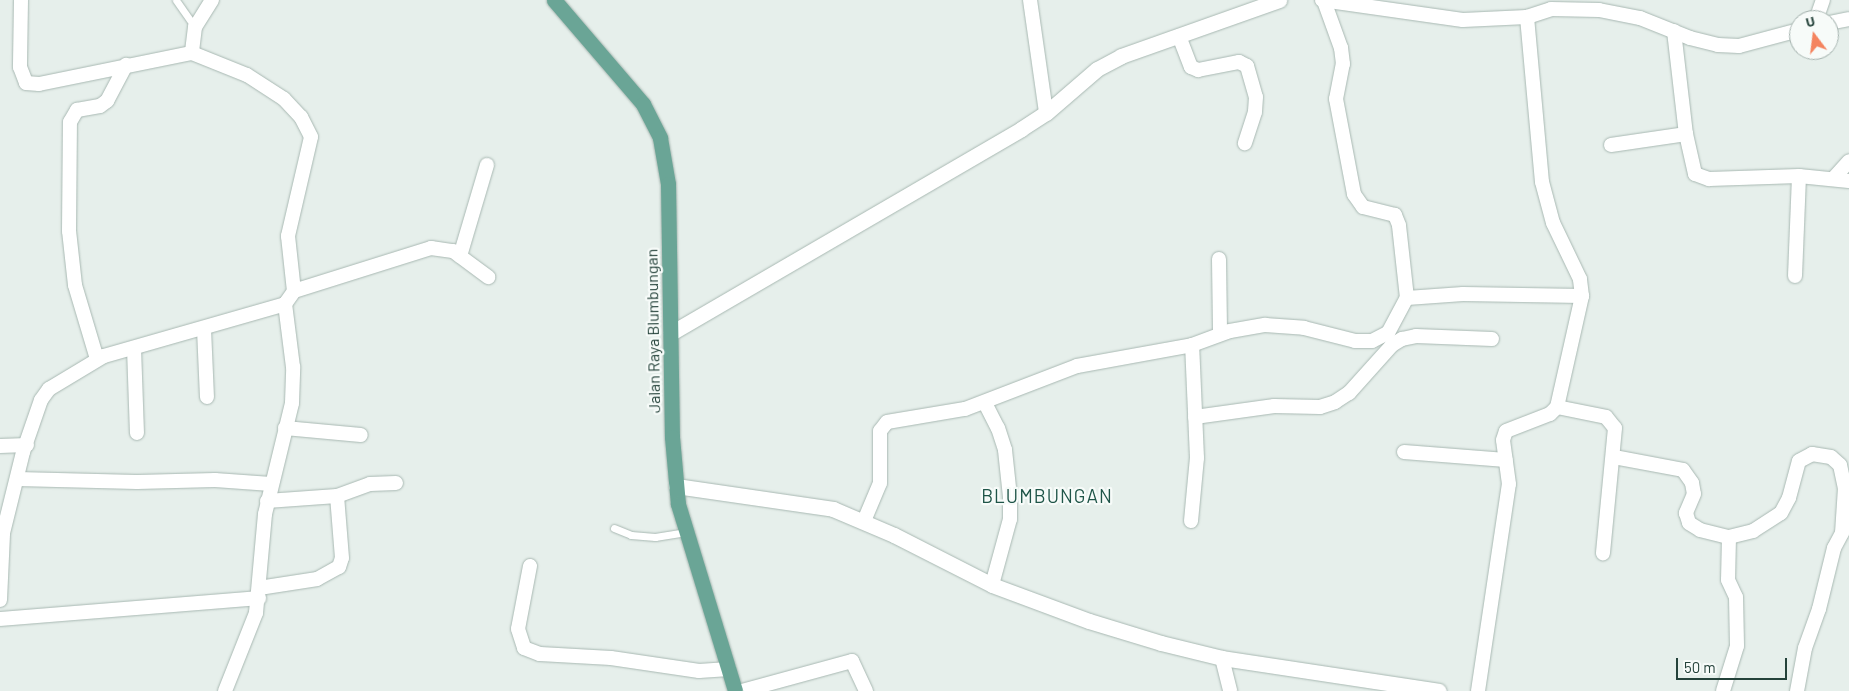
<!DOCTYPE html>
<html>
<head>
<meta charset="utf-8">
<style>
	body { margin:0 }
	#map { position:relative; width:1849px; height:691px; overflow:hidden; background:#e6efeb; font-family:Barlow,sans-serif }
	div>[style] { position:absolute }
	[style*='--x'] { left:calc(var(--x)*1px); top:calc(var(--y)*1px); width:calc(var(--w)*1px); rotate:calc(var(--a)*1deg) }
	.roads { filter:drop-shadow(0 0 1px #a8b8b2) drop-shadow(0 0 1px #a8b8b2) }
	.lane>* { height:7px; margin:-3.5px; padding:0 3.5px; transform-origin:3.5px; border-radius:3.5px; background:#fff }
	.street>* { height:14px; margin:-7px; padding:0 7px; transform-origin:7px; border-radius:7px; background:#fff }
	.secondary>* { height:15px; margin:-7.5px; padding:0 7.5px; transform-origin:7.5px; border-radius:7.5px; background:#fff }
	.primary>* { height:15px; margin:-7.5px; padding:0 7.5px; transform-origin:7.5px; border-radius:7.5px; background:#6aa596 }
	span { translate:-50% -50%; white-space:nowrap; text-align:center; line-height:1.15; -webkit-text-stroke:4.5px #f7fbf9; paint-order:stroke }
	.street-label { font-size:16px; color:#24423a }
	.quarter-label { font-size:19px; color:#1f5548; letter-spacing:1px }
	.north { position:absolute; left:1789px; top:10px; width:50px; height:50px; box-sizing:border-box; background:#f7fbf9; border:1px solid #a3b1ad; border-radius:50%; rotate:345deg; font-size:14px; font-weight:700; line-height:20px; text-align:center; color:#24423a }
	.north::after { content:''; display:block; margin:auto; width:18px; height:22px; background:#f4845f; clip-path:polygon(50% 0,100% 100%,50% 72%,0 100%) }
	.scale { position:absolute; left:1676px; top:658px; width:111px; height:22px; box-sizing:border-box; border:2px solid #24423a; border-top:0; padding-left:6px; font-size:15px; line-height:18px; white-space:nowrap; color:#24423a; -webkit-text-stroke:4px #f7fbf9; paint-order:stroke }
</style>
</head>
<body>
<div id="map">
	<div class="roads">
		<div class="lane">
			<div style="--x:176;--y:0;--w:33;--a:55"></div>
			<div style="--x:614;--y:528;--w:18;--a:22"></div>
			<div style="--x:631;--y:535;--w:24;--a:5"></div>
			<div style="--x:655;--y:537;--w:30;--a:-9"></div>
		</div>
		<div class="street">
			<div style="--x:21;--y:0;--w:67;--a:90.9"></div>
			<div style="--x:20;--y:67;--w:17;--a:69"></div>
			<div style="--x:26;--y:83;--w:13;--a:4"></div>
			<div style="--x:39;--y:84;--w:156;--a:-11.5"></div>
			<div style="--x:212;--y:0;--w:32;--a:122"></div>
			<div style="--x:195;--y:27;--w:26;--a:97"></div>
			<div style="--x:192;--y:53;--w:59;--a:21.8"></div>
			<div style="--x:247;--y:75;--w:44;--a:33"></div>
			<div style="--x:284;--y:99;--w:25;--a:47"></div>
			<div style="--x:301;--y:117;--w:22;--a:63"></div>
			<div style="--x:311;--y:137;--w:102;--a:103.1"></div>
			<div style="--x:288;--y:236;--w:55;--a:83.8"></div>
			<div style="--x:1030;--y:0;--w:114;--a:81.9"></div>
			<div style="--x:1322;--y:0;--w:142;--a:8.1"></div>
			<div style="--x:1463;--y:20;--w:64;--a:-2.7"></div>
			<div style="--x:1527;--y:17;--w:25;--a:-18"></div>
			<div style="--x:1551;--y:9;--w:48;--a:1.2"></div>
			<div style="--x:1599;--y:10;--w:42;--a:11"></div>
			<div style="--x:1640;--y:18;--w:54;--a:21.8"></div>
			<div style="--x:1690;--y:38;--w:29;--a:14"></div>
			<div style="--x:1718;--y:45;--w:21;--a:3"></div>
			<div style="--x:1739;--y:46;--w:62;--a:-14.9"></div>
			<div style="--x:1816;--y:20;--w:21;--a:-71"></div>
			<div style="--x:1829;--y:23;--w:20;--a:-11"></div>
			<div style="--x:1674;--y:31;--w:104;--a:83.4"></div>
			<div style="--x:1686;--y:134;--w:41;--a:77.3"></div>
			<div style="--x:1695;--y:174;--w:15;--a:20"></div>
			<div style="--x:1709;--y:179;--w:90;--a:-1.9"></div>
			<div style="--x:1799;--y:176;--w:50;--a:5.7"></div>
			<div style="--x:1179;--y:36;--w:33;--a:69"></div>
			<div style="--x:1191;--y:67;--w:8;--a:23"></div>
			<div style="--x:1198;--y:70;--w:42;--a:-11"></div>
			<div style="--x:1239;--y:62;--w:9;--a:27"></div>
			<div style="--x:1247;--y:66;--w:32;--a:74"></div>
			<div style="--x:1256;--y:97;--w:15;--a:94"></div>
			<div style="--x:1255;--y:112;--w:33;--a:108"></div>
			<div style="--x:1611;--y:145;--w:76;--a:-8.3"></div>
			<div style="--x:1833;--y:179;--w:24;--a:-48"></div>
			<div style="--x:460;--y:256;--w:95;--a:-73.5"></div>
			<div style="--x:1219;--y:259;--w:75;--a:89.2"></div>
			<div style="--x:1795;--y:276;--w:100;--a:-87.7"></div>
			<div style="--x:1407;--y:298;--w:56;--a:-4.1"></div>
			<div style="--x:1463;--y:294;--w:119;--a:1"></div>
			<div style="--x:204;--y:329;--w:68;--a:87.5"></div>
			<div style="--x:134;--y:348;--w:85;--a:88"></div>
			<div style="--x:97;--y:359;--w:77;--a:-106.6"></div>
			<div style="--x:75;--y:285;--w:54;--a:-96.3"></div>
			<div style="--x:69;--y:231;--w:109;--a:-89.5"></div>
			<div style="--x:70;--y:122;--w:14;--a:-60"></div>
			<div style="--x:77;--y:110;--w:23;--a:-10"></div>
			<div style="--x:100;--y:106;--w:9;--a:-36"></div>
			<div style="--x:107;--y:101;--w:41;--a:-62.2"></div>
			<div style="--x:985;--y:403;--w:28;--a:63"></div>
			<div style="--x:998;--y:428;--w:23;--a:72"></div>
			<div style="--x:1005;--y:450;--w:47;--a:83.9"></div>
			<div style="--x:1010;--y:497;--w:22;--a:90"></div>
			<div style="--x:1010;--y:519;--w:68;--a:105.3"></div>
			<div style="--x:1557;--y:407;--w:50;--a:11.5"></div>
			<div style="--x:1606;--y:417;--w:14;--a:51"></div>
			<div style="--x:1615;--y:428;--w:126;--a:95.5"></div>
			<div style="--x:1195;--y:417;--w:80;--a:-7.9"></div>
			<div style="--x:1274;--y:406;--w:46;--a:1.2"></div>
			<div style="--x:1320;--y:407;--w:16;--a:-18"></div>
			<div style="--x:1335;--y:402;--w:17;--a:-33"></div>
			<div style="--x:1349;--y:393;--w:64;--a:-48.1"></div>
			<div style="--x:1392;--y:345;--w:12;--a:-31"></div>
			<div style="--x:1402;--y:339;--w:14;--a:-12"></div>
			<div style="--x:1416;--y:336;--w:76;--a:2.3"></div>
			<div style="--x:285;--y:428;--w:76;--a:5.3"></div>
			<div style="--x:0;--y:446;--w:27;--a:-2"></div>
			<div style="--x:1404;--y:452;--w:102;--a:4.5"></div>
			<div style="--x:1614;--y:457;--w:70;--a:10.7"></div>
			<div style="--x:1683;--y:470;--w:16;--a:55"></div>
			<div style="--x:1692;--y:483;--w:11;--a:80"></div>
			<div style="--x:1694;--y:494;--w:21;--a:113"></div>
			<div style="--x:1686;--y:513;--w:10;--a:73"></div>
			<div style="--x:1689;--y:523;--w:13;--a:32"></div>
			<div style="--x:1700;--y:530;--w:30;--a:14"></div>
			<div style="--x:1729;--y:537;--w:43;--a:91.3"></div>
			<div style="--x:1728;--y:580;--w:19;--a:65"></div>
			<div style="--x:1736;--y:597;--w:49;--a:88.8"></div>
			<div style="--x:1737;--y:646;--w:47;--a:107.3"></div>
			<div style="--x:17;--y:479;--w:120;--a:1.4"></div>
			<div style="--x:137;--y:482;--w:78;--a:-1.5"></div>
			<div style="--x:215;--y:480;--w:56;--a:4.1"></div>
			<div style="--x:267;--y:501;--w:70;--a:-4.1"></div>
			<div style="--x:337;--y:496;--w:35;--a:-20"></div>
			<div style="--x:370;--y:484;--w:26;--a:-2"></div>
			<div style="--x:864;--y:521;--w:41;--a:-67.2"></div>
			<div style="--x:880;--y:483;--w:52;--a:-90"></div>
			<div style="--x:880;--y:431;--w:11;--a:-52"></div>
			<div style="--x:887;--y:422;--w:79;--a:-9.5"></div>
			<div style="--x:965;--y:409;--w:120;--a:-21"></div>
			<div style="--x:1077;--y:366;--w:117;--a:-10.3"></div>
			<div style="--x:1192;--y:345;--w:40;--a:-20.2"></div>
			<div style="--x:1230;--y:331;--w:36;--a:-10"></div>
			<div style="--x:1265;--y:325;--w:39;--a:4"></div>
			<div style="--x:1304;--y:328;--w:53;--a:14.3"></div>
			<div style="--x:1355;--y:341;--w:17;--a:0"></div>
			<div style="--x:1372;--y:341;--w:18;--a:-27"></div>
			<div style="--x:1388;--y:333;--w:40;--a:-62"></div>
			<div style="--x:1407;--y:298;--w:73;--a:-96.3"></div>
			<div style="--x:1399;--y:225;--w:11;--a:-112"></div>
			<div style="--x:1395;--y:215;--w:33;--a:-166"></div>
			<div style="--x:1363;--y:207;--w:16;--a:-125"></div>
			<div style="--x:1354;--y:194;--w:97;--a:-100.7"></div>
			<div style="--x:1336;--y:99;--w:36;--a:-79"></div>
			<div style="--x:1343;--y:64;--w:16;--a:-97"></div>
			<div style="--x:1341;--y:48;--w:50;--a:-109.9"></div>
			<div style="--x:1191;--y:521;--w:63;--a:-84.6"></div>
			<div style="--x:1197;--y:458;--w:113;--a:-92.5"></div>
			<div style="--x:1729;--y:537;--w:25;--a:-14"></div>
			<div style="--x:1753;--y:531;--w:33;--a:-33"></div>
			<div style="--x:1781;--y:513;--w:17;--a:-62"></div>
			<div style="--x:1789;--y:498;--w:38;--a:-75"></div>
			<div style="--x:1799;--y:461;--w:15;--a:-28"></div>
			<div style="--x:1812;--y:454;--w:19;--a:9"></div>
			<div style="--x:1831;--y:457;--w:12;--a:42"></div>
			<div style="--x:1840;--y:465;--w:24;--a:78"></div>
			<div style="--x:1845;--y:488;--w:45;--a:93.8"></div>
			<div style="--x:1842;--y:533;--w:17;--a:118"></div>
			<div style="--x:1834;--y:548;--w:63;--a:103.8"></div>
			<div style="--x:1819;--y:609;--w:41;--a:109.7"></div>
			<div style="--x:1805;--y:648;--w:44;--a:100.5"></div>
			<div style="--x:530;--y:566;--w:64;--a:100.8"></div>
			<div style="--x:518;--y:629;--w:20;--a:72"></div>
			<div style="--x:524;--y:648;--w:17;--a:21"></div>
			<div style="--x:540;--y:654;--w:71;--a:3.2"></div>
			<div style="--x:611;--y:658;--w:89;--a:8.4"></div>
			<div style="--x:699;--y:671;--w:30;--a:-4"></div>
			<div style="--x:259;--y:588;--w:59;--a:-8.8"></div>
			<div style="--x:317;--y:579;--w:25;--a:-29"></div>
			<div style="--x:339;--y:567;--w:9;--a:-72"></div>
			<div style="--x:342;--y:558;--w:62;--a:-94.6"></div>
			<div style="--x:0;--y:600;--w:67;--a:-87.4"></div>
			<div style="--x:3;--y:533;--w:83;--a:-76.1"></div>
			<div style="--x:23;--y:452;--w:55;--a:-70.9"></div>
			<div style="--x:41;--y:400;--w:14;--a:-54"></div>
			<div style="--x:49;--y:389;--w:64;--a:-31"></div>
			<div style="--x:104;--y:356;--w:188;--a:-16"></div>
			<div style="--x:285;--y:304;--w:16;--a:-55"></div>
			<div style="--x:294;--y:291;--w:144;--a:-17.4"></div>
			<div style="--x:431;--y:248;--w:22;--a:8"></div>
			<div style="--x:453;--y:251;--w:44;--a:36.6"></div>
			<div style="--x:0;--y:619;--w:260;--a:-4.6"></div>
			<div style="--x:1222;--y:658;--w:34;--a:76"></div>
			<div style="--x:225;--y:691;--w:84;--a:-68.3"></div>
			<div style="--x:256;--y:613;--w:99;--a:-84.8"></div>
			<div style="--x:265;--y:514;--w:114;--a:-76.3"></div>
			<div style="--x:292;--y:403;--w:36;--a:-88"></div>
			<div style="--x:293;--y:367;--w:64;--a:-97.2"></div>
			<div style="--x:742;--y:691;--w:114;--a:-15.3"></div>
			<div style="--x:852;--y:661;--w:33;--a:65"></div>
			<div style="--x:1478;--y:691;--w:209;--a:-81.5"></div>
			<div style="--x:1509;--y:484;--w:44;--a:-97.8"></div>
			<div style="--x:1503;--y:440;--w:9;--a:-72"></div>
			<div style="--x:1506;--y:431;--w:47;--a:-21.1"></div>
			<div style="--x:1550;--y:414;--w:10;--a:-45"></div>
			<div style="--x:1557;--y:407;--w:114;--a:-77.3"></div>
			<div style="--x:1582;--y:296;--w:17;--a:-97"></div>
			<div style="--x:1580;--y:279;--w:62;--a:-115.7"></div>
			<div style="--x:1553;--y:223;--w:42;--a:-105"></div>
			<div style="--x:1542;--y:182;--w:166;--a:-95.2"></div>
		</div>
		<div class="secondary">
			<div style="--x:671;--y:333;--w:405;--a:-30.2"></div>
			<div style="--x:1021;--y:129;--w:30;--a:-33"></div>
			<div style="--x:1046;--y:113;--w:67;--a:-40.8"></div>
			<div style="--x:1097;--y:69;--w:27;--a:-28"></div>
			<div style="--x:1121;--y:56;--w:168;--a:-19.5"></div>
			<div style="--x:676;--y:486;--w:159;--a:8.3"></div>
			<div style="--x:833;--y:509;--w:66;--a:23.1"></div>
			<div style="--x:894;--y:535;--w:110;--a:27"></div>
			<div style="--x:992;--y:585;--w:103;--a:20.4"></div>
			<div style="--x:1089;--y:621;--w:75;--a:17"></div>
			<div style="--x:1161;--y:643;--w:63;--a:13.8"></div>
			<div style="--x:1222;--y:658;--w:219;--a:8.6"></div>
		</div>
		<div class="primary">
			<div style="--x:554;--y:0;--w:137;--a:49.4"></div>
			<div style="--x:643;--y:104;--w:38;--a:63"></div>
			<div style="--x:660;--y:138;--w:47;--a:80.1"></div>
			<div style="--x:668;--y:184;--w:253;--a:89.1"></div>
			<div style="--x:672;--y:437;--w:67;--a:84.9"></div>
			<div style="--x:678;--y:504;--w:195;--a:73"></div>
		</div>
	</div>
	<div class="street-label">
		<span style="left:653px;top:331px;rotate:-91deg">Jalan Raya Blumbungan</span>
	</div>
	<div class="quarter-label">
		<span style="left:1047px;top:496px">BLUMBUNGAN</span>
	</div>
	<div class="north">U</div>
	<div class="scale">50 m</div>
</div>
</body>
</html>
